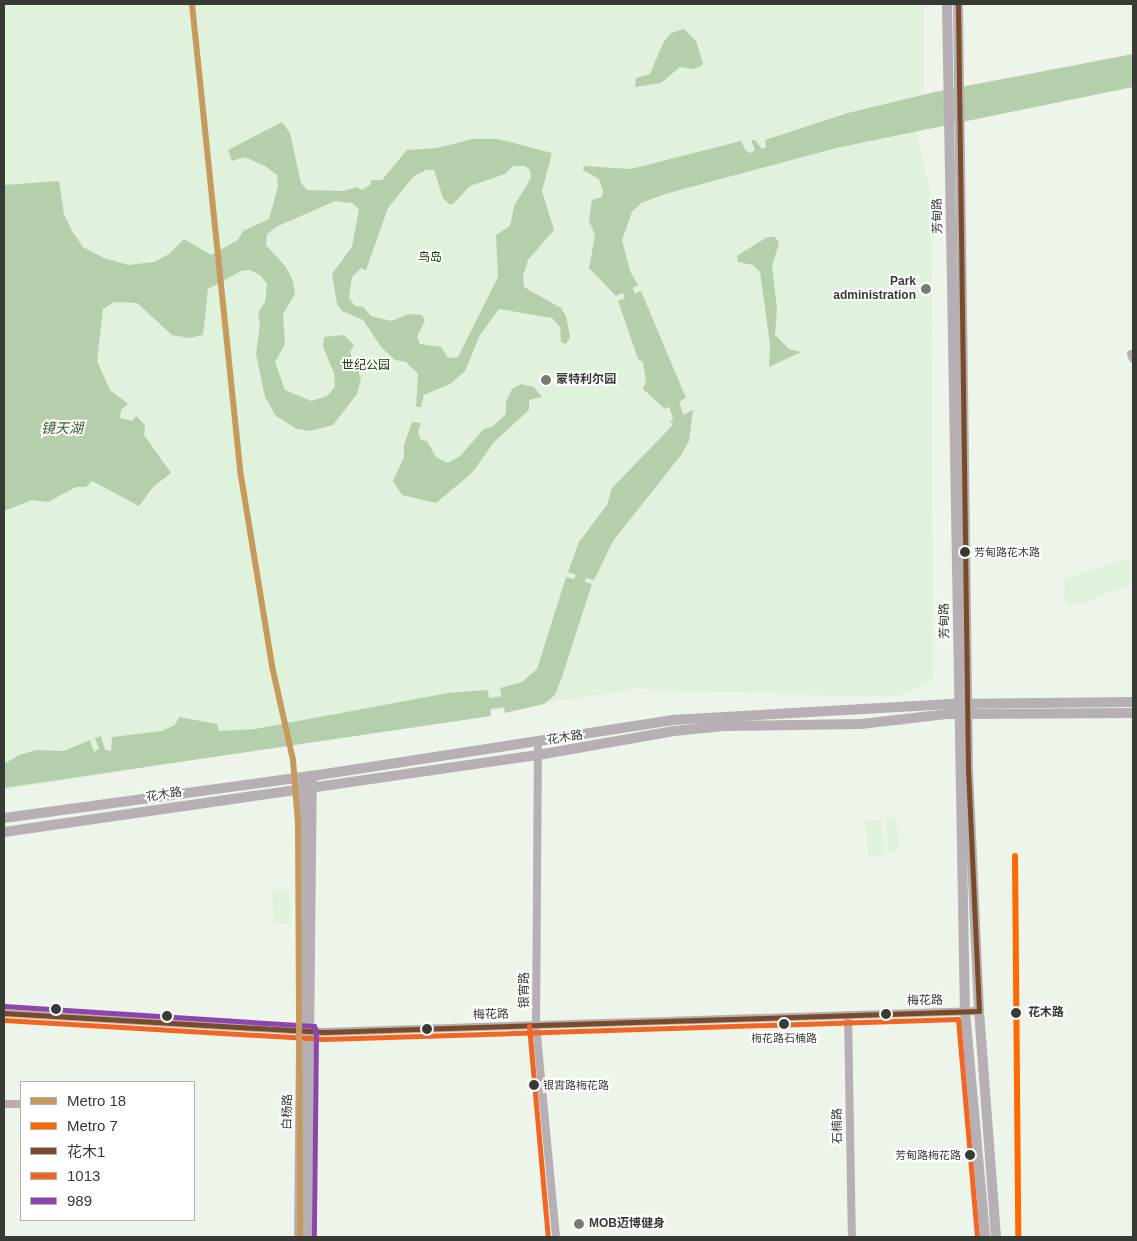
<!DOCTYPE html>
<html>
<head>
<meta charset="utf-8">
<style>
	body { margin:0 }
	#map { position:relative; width:1137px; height:1241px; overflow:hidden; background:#edf5eb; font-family:Arial,"Noto Sans SC",sans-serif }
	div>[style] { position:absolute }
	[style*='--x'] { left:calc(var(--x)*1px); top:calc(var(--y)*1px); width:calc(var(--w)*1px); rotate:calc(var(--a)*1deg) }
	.green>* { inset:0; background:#e0f2db }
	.water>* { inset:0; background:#b5cfad }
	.river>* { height:11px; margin:-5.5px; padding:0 5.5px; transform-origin:5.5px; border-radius:5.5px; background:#b5cfad }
	.street>* { height:8px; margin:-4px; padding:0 4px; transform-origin:4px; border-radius:4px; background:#b7afb4 }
	.secondary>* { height:10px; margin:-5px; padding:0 5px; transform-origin:5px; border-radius:5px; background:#b6afb3 }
	.bus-1>* { height:5px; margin:-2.5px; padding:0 2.5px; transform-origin:2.5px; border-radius:2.5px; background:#7a4b2a }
	.bus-2>* { height:5px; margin:-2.5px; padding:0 2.5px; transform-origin:2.5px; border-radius:2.5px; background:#f26522 }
	.bus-3>* { height:5px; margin:-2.5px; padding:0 2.5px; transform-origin:2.5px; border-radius:2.5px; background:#8e44ad }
	.metro-1>* { height:6px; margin:-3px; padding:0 3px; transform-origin:3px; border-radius:3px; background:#c69a5c }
	.metro-2>* { height:6px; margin:-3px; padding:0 3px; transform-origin:3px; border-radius:3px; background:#ff6900 }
	.dots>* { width:14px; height:14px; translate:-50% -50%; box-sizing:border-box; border:2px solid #fff; border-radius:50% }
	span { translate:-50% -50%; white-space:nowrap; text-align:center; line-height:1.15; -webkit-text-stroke:4px #fff; paint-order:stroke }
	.bus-label { font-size:11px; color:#363b34 }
	.left { translate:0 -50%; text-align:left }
	.right { translate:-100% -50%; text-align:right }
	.street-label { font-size:12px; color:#363b34 }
	.park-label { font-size:12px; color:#144001 }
	.poi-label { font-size:12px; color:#363b34; font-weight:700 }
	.stop-label { font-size:12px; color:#363b34; font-weight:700 }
	.water-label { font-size:14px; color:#376429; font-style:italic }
	.frame { position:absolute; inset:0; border:5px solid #363b34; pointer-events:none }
	.legend { position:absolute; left:20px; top:1081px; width:175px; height:140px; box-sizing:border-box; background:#fff; border:1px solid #afb1ae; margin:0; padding:6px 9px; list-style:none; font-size:15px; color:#363b34 }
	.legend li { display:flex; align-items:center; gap:10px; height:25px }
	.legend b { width:25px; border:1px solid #afb1ae }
</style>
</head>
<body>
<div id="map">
	<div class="green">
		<div style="clip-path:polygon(4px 4px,924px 4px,924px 81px,918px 138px,931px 196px,933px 681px,904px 695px,846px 696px,634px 689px,4px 790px)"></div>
		<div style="clip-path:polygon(1133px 556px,1133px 583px,1077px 606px,1065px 601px,1064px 579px)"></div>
		<div style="clip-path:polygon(896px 817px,899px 850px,888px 854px,885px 818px)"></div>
		<div style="clip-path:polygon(881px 819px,886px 854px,869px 856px,865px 821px)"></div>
		<div style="clip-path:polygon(272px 890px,289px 890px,291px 924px,274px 925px)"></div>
	</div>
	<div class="water">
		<div style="clip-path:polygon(684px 29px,696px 41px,703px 63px,701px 66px,693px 69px,680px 67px,661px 83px,635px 87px,636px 78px,650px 74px,663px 43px,671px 33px)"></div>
		<div style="clip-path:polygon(1133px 54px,1133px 87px,836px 148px,665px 194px,641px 203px,632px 212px,622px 240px,630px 271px,638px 285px,616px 296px,589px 268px,595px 236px,589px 220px,592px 200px,602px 197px,603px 191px,599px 179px,583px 170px,584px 166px,631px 169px,741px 141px,746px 151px,751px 153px,755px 150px,751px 140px,755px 140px,762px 149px,766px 147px,765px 140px,848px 113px,935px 92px)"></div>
		<div style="clip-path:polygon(evenodd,282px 122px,290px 133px,301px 183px,307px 190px,343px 191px,357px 187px,362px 190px,371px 184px,371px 180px,382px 180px,407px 150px,437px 148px,473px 139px,498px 139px,552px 153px,542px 191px,554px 230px,528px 260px,523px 276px,524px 287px,561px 308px,566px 316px,570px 337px,566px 344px,561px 342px,560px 327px,552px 318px,499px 309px,480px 335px,465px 371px,450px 384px,424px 395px,421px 407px,416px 407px,418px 374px,406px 362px,395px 360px,382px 348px,363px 320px,342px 311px,337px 304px,332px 274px,352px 247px,359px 209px,352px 203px,335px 201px,276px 227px,267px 234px,266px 245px,286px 267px,293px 281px,295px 294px,283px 314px,285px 344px,275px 362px,285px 390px,311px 401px,327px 396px,335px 387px,334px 373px,323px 347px,324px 337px,344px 335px,354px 345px,350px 352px,361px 378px,357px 394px,333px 425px,310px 431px,297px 429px,276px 416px,265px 397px,256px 354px,260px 325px,258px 313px,265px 302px,267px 284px,260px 275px,250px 270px,241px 271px,208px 289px,203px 335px,189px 338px,172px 335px,137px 303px,114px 302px,103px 309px,97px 361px,110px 390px,128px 404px,121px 410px,120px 418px,132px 421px,136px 416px,145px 425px,144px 435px,171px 473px,153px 487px,139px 506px,92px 481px,86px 487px,76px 487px,48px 502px,32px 500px,4px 511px,4px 185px,59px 181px,64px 214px,72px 231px,83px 247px,104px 258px,128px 265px,154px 262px,169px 254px,184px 239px,211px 255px,238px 240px,243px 231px,269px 219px,278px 186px,277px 175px,265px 166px,245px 157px,232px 161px,228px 150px,282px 122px,513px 166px,525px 166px,530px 170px,531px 178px,514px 206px,510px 226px,496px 235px,498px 277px,458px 357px,448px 358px,441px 347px,420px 344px,417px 337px,425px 320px,422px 315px,408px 314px,392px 321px,371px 316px,363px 307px,355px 306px,349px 298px,352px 277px,361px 268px,366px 270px,388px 208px,414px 176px,426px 170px,434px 170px,443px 198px,449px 204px,453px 204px,470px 186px,505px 174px,513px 166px)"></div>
		<div style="clip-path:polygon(767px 237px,775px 237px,779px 242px,772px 267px,777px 308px,775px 335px,789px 349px,801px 352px,769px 367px,770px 345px,760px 272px,753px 265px,738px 262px,737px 256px)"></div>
		<div style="clip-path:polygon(641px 291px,686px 398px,665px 409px,643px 389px,646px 381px,643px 362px,638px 359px,618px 301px)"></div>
		<div style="clip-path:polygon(521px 384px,534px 387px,542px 397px,529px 400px,529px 410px,494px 442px,472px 473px,436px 503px,402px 495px,393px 481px,404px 457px,404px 445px,412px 422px,421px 423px,418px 432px,421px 440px,427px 441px,436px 457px,448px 463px,460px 456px,484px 429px,492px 427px,506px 414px,506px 402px,512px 389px)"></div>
		<div style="clip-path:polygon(693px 410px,689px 441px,681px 455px,613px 541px,594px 580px,568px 572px,579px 542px,607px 505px,612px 488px,667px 431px,673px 425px,670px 421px)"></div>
		<div style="clip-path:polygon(566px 577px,592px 584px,561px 680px,555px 695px,544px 704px,505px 713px,500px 688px,522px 682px,537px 669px)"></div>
		<div style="clip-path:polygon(488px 690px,491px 716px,4px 788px,4px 764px,19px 755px,36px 750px,64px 751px,90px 740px,94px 752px,99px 749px,95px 738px,101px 736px,105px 750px,111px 751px,112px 737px,162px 731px,175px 725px,179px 717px,217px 724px,219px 731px,255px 729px,448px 693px)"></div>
	</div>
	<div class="river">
		<div style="--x:621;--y:276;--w:36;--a:66"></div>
		<div style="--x:670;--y:391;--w:42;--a:73.3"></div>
		<div style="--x:574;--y:596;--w:37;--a:-73"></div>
		<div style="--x:476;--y:705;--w:41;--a:-8.3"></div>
	</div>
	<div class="street">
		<div style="--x:1131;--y:354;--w:5;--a:68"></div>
		<div style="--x:538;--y:743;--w:282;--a:90.4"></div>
		<div style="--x:536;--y:1025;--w:213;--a:84.6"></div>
		<div style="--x:4;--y:1013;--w:321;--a:3.4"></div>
		<div style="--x:324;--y:1032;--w:655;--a:-1.84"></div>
		<div style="--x:848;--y:1015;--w:222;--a:89"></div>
		<div style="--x:4;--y:1104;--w:17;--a:0"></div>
	</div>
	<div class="secondary">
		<div style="--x:947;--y:4;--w:1007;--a:88.98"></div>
		<div style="--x:965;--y:1011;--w:227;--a:84.9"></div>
		<div style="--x:958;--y:4;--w:765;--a:89.25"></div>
		<div style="--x:968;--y:769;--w:242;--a:87.4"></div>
		<div style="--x:979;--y:1011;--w:227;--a:85.7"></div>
		<div style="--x:4;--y:818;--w:311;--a:-7.8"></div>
		<div style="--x:312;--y:776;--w:364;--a:-8.8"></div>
		<div style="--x:672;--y:720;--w:275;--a:-3.3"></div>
		<div style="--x:947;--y:704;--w:186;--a:-0.6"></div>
		<div style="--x:4;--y:832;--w:540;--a:-8.21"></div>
		<div style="--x:538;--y:755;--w:138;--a:-10"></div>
		<div style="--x:674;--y:731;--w:50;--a:-5.7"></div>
		<div style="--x:724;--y:726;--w:137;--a:-0.8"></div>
		<div style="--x:861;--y:724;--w:88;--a:-6.6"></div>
		<div style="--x:948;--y:714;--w:185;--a:-0.3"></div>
		<div style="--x:299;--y:1237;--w:456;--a:-89.4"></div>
		<div style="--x:307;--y:1237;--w:457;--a:-89.4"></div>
	</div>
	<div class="bus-1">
		<div style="--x:4;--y:1013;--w:321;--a:3.4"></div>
		<div style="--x:324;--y:1032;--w:655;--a:-1.84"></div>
		<div style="--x:979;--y:1011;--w:242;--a:-92.6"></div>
		<div style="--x:968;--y:769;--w:765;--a:-90.75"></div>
	</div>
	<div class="bus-2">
		<div style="--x:4;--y:1020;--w:321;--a:3.4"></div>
		<div style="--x:324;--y:1039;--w:634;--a:-1.81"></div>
		<div style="--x:958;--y:1019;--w:219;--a:85"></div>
		<div style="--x:529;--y:1026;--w:212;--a:84.9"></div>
	</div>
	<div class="bus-3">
		<div style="--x:4;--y:1006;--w:311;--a:3.7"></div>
		<div style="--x:314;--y:1026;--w:6;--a:72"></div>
		<div style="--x:316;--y:1032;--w:205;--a:90.6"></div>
	</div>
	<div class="metro-1">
		<div style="--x:192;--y:4;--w:475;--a:84.1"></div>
		<div style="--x:241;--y:476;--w:193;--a:80.7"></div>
		<div style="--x:272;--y:666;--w:96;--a:77.4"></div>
		<div style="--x:293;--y:760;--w:63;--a:85.5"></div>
		<div style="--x:298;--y:823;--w:414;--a:89.7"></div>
	</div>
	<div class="metro-2">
		<div style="--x:1015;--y:856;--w:381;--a:89.5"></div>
	</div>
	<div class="dots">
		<div style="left:926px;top:289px;background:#767c74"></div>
		<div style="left:546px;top:380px;background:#767c74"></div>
		<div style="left:965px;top:552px;background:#363b34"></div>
		<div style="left:56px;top:1009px;background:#363b34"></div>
		<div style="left:1016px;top:1013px;background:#363b34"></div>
		<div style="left:886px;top:1014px;background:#363b34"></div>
		<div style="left:167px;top:1016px;background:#363b34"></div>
		<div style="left:784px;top:1024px;background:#363b34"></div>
		<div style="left:427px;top:1029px;background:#363b34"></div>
		<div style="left:534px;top:1085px;background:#363b34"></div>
		<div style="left:970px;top:1155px;background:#363b34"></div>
		<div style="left:579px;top:1224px;background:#767c74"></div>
	</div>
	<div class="bus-label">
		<span class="left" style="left:974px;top:552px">芳甸路花木路</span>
		<span style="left:784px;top:1038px">梅花路石楠路</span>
		<span class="left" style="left:543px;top:1085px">银霄路梅花路</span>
		<span class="right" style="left:961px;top:1155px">芳甸路梅花路</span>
	</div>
	<div class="street-label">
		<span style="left:938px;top:216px;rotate:-91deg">芳甸路</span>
		<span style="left:945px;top:621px;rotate:-91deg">芳甸路</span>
		<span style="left:565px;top:738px;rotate:-9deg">花木路</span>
		<span style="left:164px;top:795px;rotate:-9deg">花木路</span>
		<span style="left:525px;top:990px;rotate:-90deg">银宵路</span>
		<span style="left:925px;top:1001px;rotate:-1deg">梅花路</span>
		<span style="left:491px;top:1015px;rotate:-2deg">梅花路</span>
		<span style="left:288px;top:1112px;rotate:-89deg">白杨路</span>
		<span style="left:838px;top:1126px;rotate:-91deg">石楠路</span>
	</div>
	<div class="park-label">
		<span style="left:430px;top:258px">鸟岛</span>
		<span style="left:366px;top:366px">世纪公园</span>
	</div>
	<div class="poi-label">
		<span class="right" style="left:916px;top:289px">Park<br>administration</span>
		<span class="left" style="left:556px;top:380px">蒙特利尔园</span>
		<span class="left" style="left:589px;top:1224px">MOB迈博健身</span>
	</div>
	<div class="stop-label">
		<span class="left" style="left:1028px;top:1013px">花木路</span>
	</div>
	<div class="water-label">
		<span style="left:62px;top:428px">镜天湖</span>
	</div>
	<div class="frame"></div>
	<ul class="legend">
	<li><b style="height:6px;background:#c69a5c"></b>Metro 18</li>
	<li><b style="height:6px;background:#ff6900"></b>Metro 7</li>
	<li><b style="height:6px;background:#7a4b2a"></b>花木1</li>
	<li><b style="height:6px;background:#f26522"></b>1013</li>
	<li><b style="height:6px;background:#8e44ad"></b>989</li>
	</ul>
</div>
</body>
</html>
